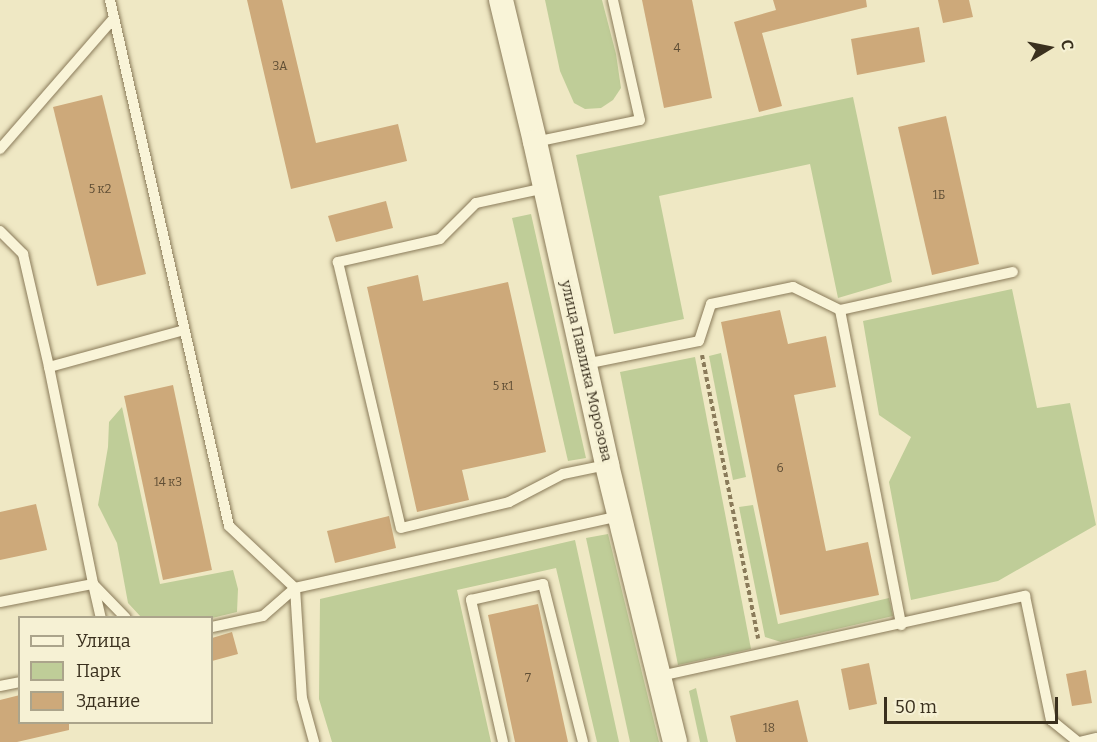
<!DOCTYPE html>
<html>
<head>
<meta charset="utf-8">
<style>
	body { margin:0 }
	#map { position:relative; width:1097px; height:742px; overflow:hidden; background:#efe8c4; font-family:Bitter,serif }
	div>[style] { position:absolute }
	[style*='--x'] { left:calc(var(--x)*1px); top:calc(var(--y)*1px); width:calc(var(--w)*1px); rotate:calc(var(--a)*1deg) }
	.green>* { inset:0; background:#bfcd98 }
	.building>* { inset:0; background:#cda97a }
	.path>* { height:4px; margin-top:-2px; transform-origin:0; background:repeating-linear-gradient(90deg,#8a7b5a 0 4.5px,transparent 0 7.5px) }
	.roads { filter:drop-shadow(0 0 2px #8a7b5a) drop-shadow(0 0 2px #8a7b5a) }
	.service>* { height:10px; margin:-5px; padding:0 5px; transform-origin:5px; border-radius:5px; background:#f9f4d8 }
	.tertiary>* { height:24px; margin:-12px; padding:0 12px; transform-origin:12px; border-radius:12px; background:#f9f4d8 }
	span { translate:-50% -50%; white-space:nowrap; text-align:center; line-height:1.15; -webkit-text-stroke:5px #f6f1d4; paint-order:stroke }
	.number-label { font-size:12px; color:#5f4e35 }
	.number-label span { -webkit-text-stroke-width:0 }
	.street-label { font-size:15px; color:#3a301e }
	.legend { position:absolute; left:18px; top:616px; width:195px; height:108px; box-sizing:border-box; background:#f6f1d4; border:2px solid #aba48b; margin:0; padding:8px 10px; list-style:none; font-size:18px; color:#3a301e }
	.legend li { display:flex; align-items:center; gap:12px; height:30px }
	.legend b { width:30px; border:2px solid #aba48b }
	.north { position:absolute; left:1019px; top:18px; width:60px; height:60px; -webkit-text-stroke:4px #f6f1d4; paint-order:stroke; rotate:80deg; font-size:16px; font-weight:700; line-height:24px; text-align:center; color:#3a301e }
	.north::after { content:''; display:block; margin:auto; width:21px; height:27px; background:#3a301e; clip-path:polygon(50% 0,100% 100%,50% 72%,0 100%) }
	.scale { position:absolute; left:884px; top:697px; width:174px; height:27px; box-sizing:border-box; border:3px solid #3a301e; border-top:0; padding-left:8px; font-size:18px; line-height:21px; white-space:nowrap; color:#3a301e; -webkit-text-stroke:4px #f6f1d4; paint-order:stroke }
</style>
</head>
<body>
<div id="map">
	<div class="green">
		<div style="clip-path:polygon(545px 0,602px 0,616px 54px,621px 88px,613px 100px,601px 108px,585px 109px,574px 103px,560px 71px)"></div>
		<div style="clip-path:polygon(853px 97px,892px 282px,838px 298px,810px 164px,659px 196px,684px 319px,614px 334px,576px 155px)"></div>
		<div style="clip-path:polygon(531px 214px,586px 458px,568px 461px,512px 218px)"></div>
		<div style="clip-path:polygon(1012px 289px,1037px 408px,1070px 403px,1096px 525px,998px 581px,911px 600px,889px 482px,911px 437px,879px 415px,863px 321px)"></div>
		<div style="clip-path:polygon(721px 353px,746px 477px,733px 480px,709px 356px)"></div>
		<div style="clip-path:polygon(695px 357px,751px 649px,678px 665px,620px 372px)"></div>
		<div style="clip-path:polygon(122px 407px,160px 584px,233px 570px,238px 589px,237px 612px,212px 618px,141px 617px,128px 603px,117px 543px,98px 505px,108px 447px,109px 422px)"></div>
		<div style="clip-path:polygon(753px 505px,778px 624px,889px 598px,893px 616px,781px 642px,765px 637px,739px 507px)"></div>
		<div style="clip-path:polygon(608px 534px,659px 742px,630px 742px,586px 538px)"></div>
		<div style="clip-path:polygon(575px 540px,619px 742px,597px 742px,556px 568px,457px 590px,491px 742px,332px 742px,319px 699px,320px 599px)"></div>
		<div style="clip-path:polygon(696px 688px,708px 742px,700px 742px,689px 691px)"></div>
	</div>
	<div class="building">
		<div style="clip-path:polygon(247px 0,282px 0,316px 143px,398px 124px,407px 161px,291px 189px)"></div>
		<div style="clip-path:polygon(642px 0,692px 0,712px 98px,664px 108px)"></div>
		<div style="clip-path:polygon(773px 0,866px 0,867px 7px,762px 33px,782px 106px,759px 112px,734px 22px,776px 10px)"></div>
		<div style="clip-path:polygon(938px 0,969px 0,973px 17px,943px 23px)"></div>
		<div style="clip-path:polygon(919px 27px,925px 62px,857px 75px,851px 39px)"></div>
		<div style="clip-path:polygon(102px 95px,146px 274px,97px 286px,53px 107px)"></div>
		<div style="clip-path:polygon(946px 116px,979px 264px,932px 275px,898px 127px)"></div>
		<div style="clip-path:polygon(386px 201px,393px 228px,336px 242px,328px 216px)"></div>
		<div style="clip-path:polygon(418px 275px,423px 301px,508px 282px,546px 452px,462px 470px,469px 500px,417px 512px,367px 287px)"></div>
		<div style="clip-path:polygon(780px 310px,788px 344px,826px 336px,836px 387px,794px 395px,826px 551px,868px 542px,879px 595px,780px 615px,721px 322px)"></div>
		<div style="clip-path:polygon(173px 385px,212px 570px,163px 580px,124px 396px)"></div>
		<div style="clip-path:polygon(36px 504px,47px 550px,0 560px,0 512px)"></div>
		<div style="clip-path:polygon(389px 516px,396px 548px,335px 563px,327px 531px)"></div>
		<div style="clip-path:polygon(538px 604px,568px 742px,515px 742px,488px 615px)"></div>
		<div style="clip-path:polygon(232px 632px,238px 654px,212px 661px,212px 638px)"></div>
		<div style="clip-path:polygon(869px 663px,877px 704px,849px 710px,841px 669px)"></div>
		<div style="clip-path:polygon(1086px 670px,1092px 703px,1072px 706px,1066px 674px)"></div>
		<div style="clip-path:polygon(20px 695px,20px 723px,69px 723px,69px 730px,17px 742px,0 742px,0 700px)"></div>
		<div style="clip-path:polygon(798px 700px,808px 742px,736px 742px,730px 716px)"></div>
	</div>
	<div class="path">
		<div style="--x:702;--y:355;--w:289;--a:78.8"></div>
	</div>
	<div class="roads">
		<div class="service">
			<div style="--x:110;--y:0;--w:539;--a:77.25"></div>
			<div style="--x:229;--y:526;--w:91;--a:43.2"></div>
			<div style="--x:295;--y:588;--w:110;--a:86.4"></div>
			<div style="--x:302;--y:698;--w:46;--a:74.7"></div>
			<div style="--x:535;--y:142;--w:107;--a:-11.8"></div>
			<div style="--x:640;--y:120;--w:123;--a:-102.7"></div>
			<div style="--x:0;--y:149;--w:172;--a:-49"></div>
			<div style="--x:545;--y:188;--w:71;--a:167.7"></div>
			<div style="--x:476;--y:203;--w:51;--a:135"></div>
			<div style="--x:440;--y:239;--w:105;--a:167.3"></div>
			<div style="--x:338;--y:262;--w:273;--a:76.7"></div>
			<div style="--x:401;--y:528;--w:111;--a:-13.5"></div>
			<div style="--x:509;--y:502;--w:61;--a:-27.4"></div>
			<div style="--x:563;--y:474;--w:45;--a:-11.6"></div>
			<div style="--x:0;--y:231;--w:33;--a:45"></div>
			<div style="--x:23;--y:254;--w:116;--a:77"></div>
			<div style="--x:49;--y:367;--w:140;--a:-15.3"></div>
			<div style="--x:840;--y:310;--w:177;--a:-12.4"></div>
			<div style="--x:585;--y:364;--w:116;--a:-11.4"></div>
			<div style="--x:699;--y:341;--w:39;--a:-72"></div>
			<div style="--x:711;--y:304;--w:84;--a:-11.7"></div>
			<div style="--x:793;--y:287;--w:52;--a:26.1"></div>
			<div style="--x:840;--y:310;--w:321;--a:79"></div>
			<div style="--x:49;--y:367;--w:221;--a:78.5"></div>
			<div style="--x:93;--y:584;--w:47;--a:45.9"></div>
			<div style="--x:0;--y:602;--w:95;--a:-11"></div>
			<div style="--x:93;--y:584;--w:35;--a:77"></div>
			<div style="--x:212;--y:627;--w:52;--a:-12.2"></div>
			<div style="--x:263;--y:616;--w:43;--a:-41.2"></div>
			<div style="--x:295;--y:588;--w:332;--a:-12.5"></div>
			<div style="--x:660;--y:676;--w:374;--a:-12.4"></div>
			<div style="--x:1025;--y:596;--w:127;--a:78.2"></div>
			<div style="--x:1051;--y:720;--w:35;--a:39"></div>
			<div style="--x:0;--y:686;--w:20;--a:-11"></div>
			<div style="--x:503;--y:742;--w:146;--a:-102.7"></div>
			<div style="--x:471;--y:600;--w:74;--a:-12.5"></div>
			<div style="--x:543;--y:584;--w:163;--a:75.8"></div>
			<div style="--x:1079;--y:742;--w:18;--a:-13"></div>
		</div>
		<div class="tertiary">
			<div style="--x:501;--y:0;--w:146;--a:76.5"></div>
			<div style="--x:535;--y:142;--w:331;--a:77.4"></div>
			<div style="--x:607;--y:465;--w:285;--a:76.2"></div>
		</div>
	</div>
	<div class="number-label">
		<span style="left:677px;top:49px">4</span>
		<span style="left:280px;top:67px">3А</span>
		<span style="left:100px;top:190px">5 к2</span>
		<span style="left:939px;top:196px">1Б</span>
		<span style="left:503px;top:387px">5 к1</span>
		<span style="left:780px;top:469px">6</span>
		<span style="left:168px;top:483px">14 к3</span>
		<span style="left:528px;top:679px">7</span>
		<span style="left:769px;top:729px">18</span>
	</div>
	<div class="street-label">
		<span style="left:586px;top:371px;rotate:77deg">улица Павлика Морозова</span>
	</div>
	<ul class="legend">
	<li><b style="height:8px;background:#f9f4d8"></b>Улица</li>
	<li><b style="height:16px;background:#bfcd98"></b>Парк</li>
	<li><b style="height:16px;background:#cda97a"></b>Здание</li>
	</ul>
	<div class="north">С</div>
	<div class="scale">50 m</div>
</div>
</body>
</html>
